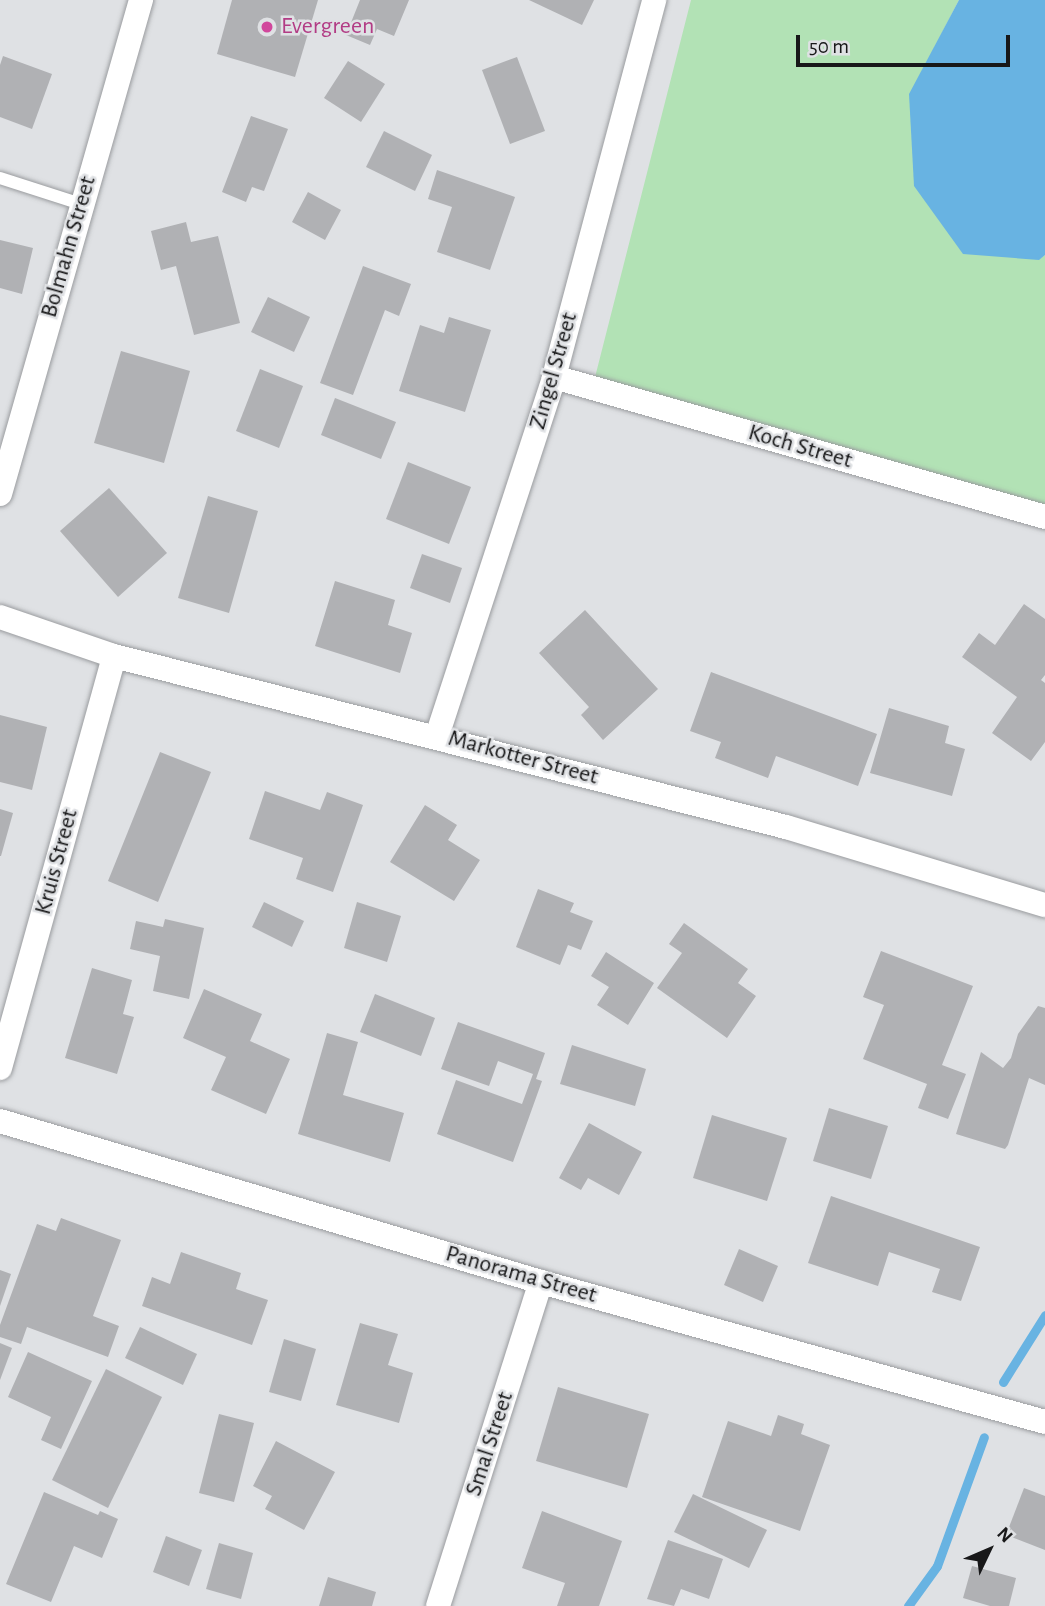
<!DOCTYPE html>
<html>
<head>
<meta charset="utf-8">
<style>
	body { margin:0 }
	#map { position:relative; width:1045px; height:1606px; overflow:hidden; background:#dfe1e4; font-family:"Alegreya Sans",sans-serif }
	div>[style] { position:absolute }
	[style*='--x'] { left:calc(var(--x)*1px); top:calc(var(--y)*1px); width:calc(var(--w)*1px); rotate:calc(var(--a)*1deg) }
	.green>* { inset:0; background:#b2e2b5 }
	.water>* { inset:0; background:#68b3e2 }
	.stream>* { height:9px; margin:-4.5px; padding:0 4.5px; transform-origin:4.5px; border-radius:4.5px; background:#68b3e2 }
	.building>* { inset:0; background:#b0b1b4 }
	.roads { filter:drop-shadow(0 0 2px #9a9c9f) drop-shadow(0 0 2px #9a9c9f) }
	.lane>* { height:12px; margin:-6px; padding:0 6px; transform-origin:6px; border-radius:6px; background:#fff }
	.street>* { height:24px; margin:-12px; padding:0 12px; transform-origin:12px; border-radius:12px; background:#fff }
	.dots>* { width:19px; height:19px; translate:-50% -50%; box-sizing:border-box; border:4px solid #dfe1e4; border-radius:50% }
	span { translate:-50% -50%; white-space:nowrap; text-align:center; line-height:1.15; -webkit-text-stroke:5px #dfe1e4; paint-order:stroke }
	.hotel-label { font-size:24px; color:#b23c85 }
	.left { translate:0 -50%; text-align:left }
	.street-label { font-size:24px; color:#181819 }
	.north { position:absolute; left:954px; top:1515px; width:70px; height:70px; -webkit-text-stroke:5px #dfe1e4; paint-order:stroke; rotate:46deg; font-size:19px; font-weight:700; line-height:28px; text-align:center; color:#181819 }
	.north::after { content:''; display:block; margin:auto; width:24px; height:32px; background:#181819; clip-path:polygon(50% 0,100% 100%,50% 72%,0 100%) }
	.scale { position:absolute; left:796px; top:35px; width:214px; height:32px; box-sizing:border-box; border:4px solid #181819; border-top:0; padding-left:9px; font-size:21px; line-height:24px; white-space:nowrap; color:#181819; -webkit-text-stroke:5px #dfe1e4; paint-order:stroke }
</style>
</head>
<body>
<div id="map">
	<div class="green">
		<div style="clip-path:polygon(691px 0,959px 0,910px 94px,1038px 260px,1045px 255px,1045px 517px,592px 389px)"></div>
	</div>
	<div class="water">
		<div style="clip-path:polygon(959px 0,1045px 0,1045px 255px,1039px 260px,963px 254px,914px 186px,909px 94px)"></div>
	</div>
	<div class="stream">
		<div style="--x:1003;--y:1382;--w:79;--a:-57.9"></div>
		<div style="--x:908;--y:1606;--w:49;--a:-54.1"></div>
		<div style="--x:937;--y:1566;--w:137;--a:-70"></div>
	</div>
	<div class="building">
		<div style="clip-path:polygon(232px 0,318px 0,295px 77px,217px 54px)"></div>
		<div style="clip-path:polygon(360px 0,409px 0,394px 36px,377px 29px,370px 45px,346px 35px)"></div>
		<div style="clip-path:polygon(529px 0,594px 0,582px 25px)"></div>
		<div style="clip-path:polygon(3px 56px,52px 74px,32px 129px,0 117px,0 65px)"></div>
		<div style="clip-path:polygon(517px 57px,545px 131px,510px 144px,482px 70px)"></div>
		<div style="clip-path:polygon(348px 61px,385px 84px,361px 122px,324px 98px)"></div>
		<div style="clip-path:polygon(251px 116px,288px 129px,264px 191px,252px 187px,246px 202px,222px 192px)"></div>
		<div style="clip-path:polygon(384px 131px,432px 155px,415px 191px,366px 167px)"></div>
		<div style="clip-path:polygon(437px 170px,515px 197px,490px 270px,437px 252px,452px 207px,428px 199px)"></div>
		<div style="clip-path:polygon(308px 192px,341px 210px,325px 240px,292px 222px)"></div>
		<div style="clip-path:polygon(186px 222px,191px 242px,218px 236px,240px 323px,194px 335px,176px 266px,161px 270px,151px 231px)"></div>
		<div style="clip-path:polygon(0 240px,33px 248px,22px 294px,0 288px)"></div>
		<div style="clip-path:polygon(363px 266px,411px 284px,399px 316px,385px 310px,353px 395px,320px 383px)"></div>
		<div style="clip-path:polygon(268px 297px,310px 317px,294px 352px,251px 332px)"></div>
		<div style="clip-path:polygon(449px 317px,491px 330px,465px 412px,399px 391px,420px 325px,444px 333px)"></div>
		<div style="clip-path:polygon(121px 351px,190px 371px,164px 463px,94px 443px)"></div>
		<div style="clip-path:polygon(260px 369px,303px 386px,279px 448px,236px 431px)"></div>
		<div style="clip-path:polygon(335px 398px,396px 422px,381px 459px,321px 435px)"></div>
		<div style="clip-path:polygon(408px 462px,471px 487px,449px 544px,386px 519px)"></div>
		<div style="clip-path:polygon(109px 488px,167px 553px,118px 597px,60px 531px)"></div>
		<div style="clip-path:polygon(208px 496px,258px 511px,229px 613px,178px 598px)"></div>
		<div style="clip-path:polygon(422px 554px,462px 568px,450px 603px,410px 588px)"></div>
		<div style="clip-path:polygon(335px 581px,395px 600px,388px 625px,412px 633px,400px 673px,315px 646px)"></div>
		<div style="clip-path:polygon(1024px 604px,1045px 619px,1045px 675px,1041px 680px,1045px 683px,1045px 742px,1031px 761px,992px 733px,1017px 697px,962px 657px,979px 633px,995px 645px)"></div>
		<div style="clip-path:polygon(585px 610px,658px 689px,603px 740px,581px 715px,589px 707px,539px 653px)"></div>
		<div style="clip-path:polygon(711px 672px,877px 734px,858px 786px,776px 756px,768px 778px,715px 758px,721px 742px,690px 731px)"></div>
		<div style="clip-path:polygon(889px 708px,949px 726px,945px 743px,965px 749px,952px 796px,870px 773px)"></div>
		<div style="clip-path:polygon(0 715px,47px 727px,32px 790px,0 782px)"></div>
		<div style="clip-path:polygon(160px 752px,211px 772px,158px 902px,108px 881px)"></div>
		<div style="clip-path:polygon(265px 791px,320px 810px,327px 792px,363px 805px,333px 892px,296px 879px,303px 858px,249px 839px)"></div>
		<div style="clip-path:polygon(425px 805px,457px 825px,448px 840px,480px 860px,454px 901px,390px 862px)"></div>
		<div style="clip-path:polygon(0 809px,13px 813px,1px 856px,0 856px)"></div>
		<div style="clip-path:polygon(538px 889px,574px 903px,570px 912px,593px 921px,581px 950px,568px 945px,560px 965px,516px 947px)"></div>
		<div style="clip-path:polygon(264px 902px,304px 921px,292px 947px,252px 927px)"></div>
		<div style="clip-path:polygon(357px 902px,401px 916px,387px 962px,344px 948px)"></div>
		<div style="clip-path:polygon(165px 919px,204px 928px,189px 999px,153px 991px,160px 956px,130px 949px,136px 921px,163px 927px)"></div>
		<div style="clip-path:polygon(684px 923px,748px 969px,738px 983px,756px 996px,727px 1038px,657px 988px,682px 953px,669px 944px)"></div>
		<div style="clip-path:polygon(881px 951px,973px 986px,942px 1065px,966px 1074px,948px 1119px,918px 1108px,927px 1084px,863px 1059px,884px 1005px,863px 997px)"></div>
		<div style="clip-path:polygon(606px 952px,654px 983px,628px 1025px,597px 1005px,609px 987px,591px 976px)"></div>
		<div style="clip-path:polygon(92px 968px,132px 980px,123px 1014px,134px 1017px,117px 1074px,65px 1058px)"></div>
		<div style="clip-path:polygon(204px 989px,262px 1014px,250px 1041px,290px 1059px,266px 1114px,211px 1090px,226px 1057px,183px 1038px)"></div>
		<div style="clip-path:polygon(375px 994px,435px 1018px,421px 1056px,360px 1032px)"></div>
		<div style="clip-path:polygon(1038px 1006px,1045px 1008px,1045px 1085px,1029px 1078px,1008px 1145px,1005px 1149px,956px 1134px,981px 1052px,1003px 1068px,1011px 1058px,1018px 1034px)"></div>
		<div style="clip-path:polygon(458px 1022px,545px 1053px,536px 1079px,542px 1081px,513px 1162px,437px 1134px,456px 1080px,522px 1104px,533px 1074px,498px 1061px,489px 1086px,441px 1069px)"></div>
		<div style="clip-path:polygon(327px 1033px,358px 1042px,343px 1095px,404px 1113px,390px 1162px,298px 1134px)"></div>
		<div style="clip-path:polygon(572px 1045px,646px 1069px,635px 1106px,560px 1084px)"></div>
		<div style="clip-path:polygon(829px 1108px,888px 1126px,871px 1179px,813px 1161px)"></div>
		<div style="clip-path:polygon(712px 1115px,787px 1138px,767px 1201px,693px 1178px)"></div>
		<div style="clip-path:polygon(589px 1123px,642px 1152px,619px 1195px,588px 1178px,581px 1190px,559px 1178px)"></div>
		<div style="clip-path:polygon(831px 1196px,980px 1247px,961px 1301px,932px 1292px,940px 1269px,889px 1252px,878px 1286px,808px 1263px)"></div>
		<div style="clip-path:polygon(61px 1218px,121px 1240px,93px 1316px,119px 1326px,108px 1357px,27px 1327px,21px 1344px,0 1337px,0 1325px,37px 1224px,56px 1231px)"></div>
		<div style="clip-path:polygon(739px 1249px,778px 1266px,763px 1302px,724px 1285px)"></div>
		<div style="clip-path:polygon(181px 1252px,241px 1273px,236px 1289px,268px 1300px,252px 1345px,142px 1306px,152px 1277px,170px 1284px)"></div>
		<div style="clip-path:polygon(0 1270px,11px 1274px,0 1306px)"></div>
		<div style="clip-path:polygon(360px 1323px,398px 1334px,388px 1365px,413px 1373px,399px 1423px,336px 1405px)"></div>
		<div style="clip-path:polygon(140px 1327px,197px 1354px,183px 1385px,125px 1358px)"></div>
		<div style="clip-path:polygon(284px 1339px,316px 1349px,301px 1401px,269px 1392px)"></div>
		<div style="clip-path:polygon(0 1343px,12px 1348px,0 1380px)"></div>
		<div style="clip-path:polygon(28px 1352px,92px 1381px,61px 1449px,41px 1440px,51px 1417px,8px 1397px)"></div>
		<div style="clip-path:polygon(106px 1369px,162px 1397px,108px 1508px,52px 1480px)"></div>
		<div style="clip-path:polygon(558px 1387px,649px 1414px,627px 1488px,536px 1461px)"></div>
		<div style="clip-path:polygon(219px 1414px,254px 1423px,234px 1502px,199px 1493px)"></div>
		<div style="clip-path:polygon(778px 1415px,804px 1424px,801px 1434px,830px 1445px,800px 1531px,702px 1497px,728px 1421px,771px 1436px)"></div>
		<div style="clip-path:polygon(276px 1441px,335px 1472px,304px 1530px,265px 1509px,272px 1496px,253px 1486px)"></div>
		<div style="clip-path:polygon(1024px 1488px,1045px 1496px,1045px 1550px,1006px 1535px)"></div>
		<div style="clip-path:polygon(44px 1492px,98px 1515px,100px 1511px,118px 1519px,102px 1558px,74px 1546px,51px 1602px,6px 1584px)"></div>
		<div style="clip-path:polygon(693px 1494px,767px 1530px,749px 1568px,674px 1532px)"></div>
		<div style="clip-path:polygon(542px 1511px,622px 1541px,599px 1606px,557px 1606px,565px 1583px,522px 1568px)"></div>
		<div style="clip-path:polygon(166px 1536px,202px 1550px,189px 1586px,153px 1572px)"></div>
		<div style="clip-path:polygon(668px 1540px,723px 1559px,709px 1599px,681px 1589px,674px 1606px,647px 1599px)"></div>
		<div style="clip-path:polygon(219px 1543px,253px 1553px,241px 1599px,206px 1589px)"></div>
		<div style="clip-path:polygon(972px 1566px,1016px 1578px,1009px 1606px,990px 1606px,963px 1598px)"></div>
		<div style="clip-path:polygon(328px 1577px,376px 1592px,372px 1606px,319px 1606px)"></div>
	</div>
	<div class="roads">
		<div class="lane">
			<div style="--x:0;--y:178;--w:85;--a:17.8"></div>
		</div>
		<div class="street">
			<div style="--x:554;--y:377;--w:511;--a:15.91"></div>
			<div style="--x:0;--y:494;--w:514;--a:-74.07"></div>
			<div style="--x:0;--y:617;--w:120;--a:18.9"></div>
			<div style="--x:114;--y:656;--w:693;--a:14.28"></div>
			<div style="--x:786;--y:827;--w:270;--a:16.8"></div>
			<div style="--x:437;--y:736;--w:378;--a:-71.9"></div>
			<div style="--x:554;--y:377;--w:390;--a:-75.1"></div>
			<div style="--x:0;--y:1068;--w:427;--a:-74.5"></div>
			<div style="--x:0;--y:1121;--w:564;--a:16.57"></div>
			<div style="--x:541;--y:1282;--w:523;--a:15.52"></div>
			<div style="--x:438;--y:1606;--w:340;--a:-72.4"></div>
		</div>
	</div>
	<div class="dots">
		<div style="left:267px;top:27px;background:#d1479c"></div>
	</div>
	<div class="hotel-label">
		<span class="left" style="left:281px;top:27px">Evergreen</span>
	</div>
	<div class="street-label">
		<span style="left:69px;top:247px;rotate:-74deg">Bolmahn Street</span>
		<span style="left:554px;top:371px;rotate:-74deg">Zingel Street</span>
		<span style="left:800px;top:447px;rotate:16deg">Koch Street</span>
		<span style="left:523px;top:758px;rotate:15deg">Markotter Street</span>
		<span style="left:57px;top:862px;rotate:-75deg">Kruis Street</span>
		<span style="left:521px;top:1275px;rotate:16deg">Panorama Street</span>
		<span style="left:490px;top:1444px;rotate:-72deg">Smal Street</span>
	</div>
	<div class="north">N</div>
	<div class="scale">50 m</div>
</div>
</body>
</html>
